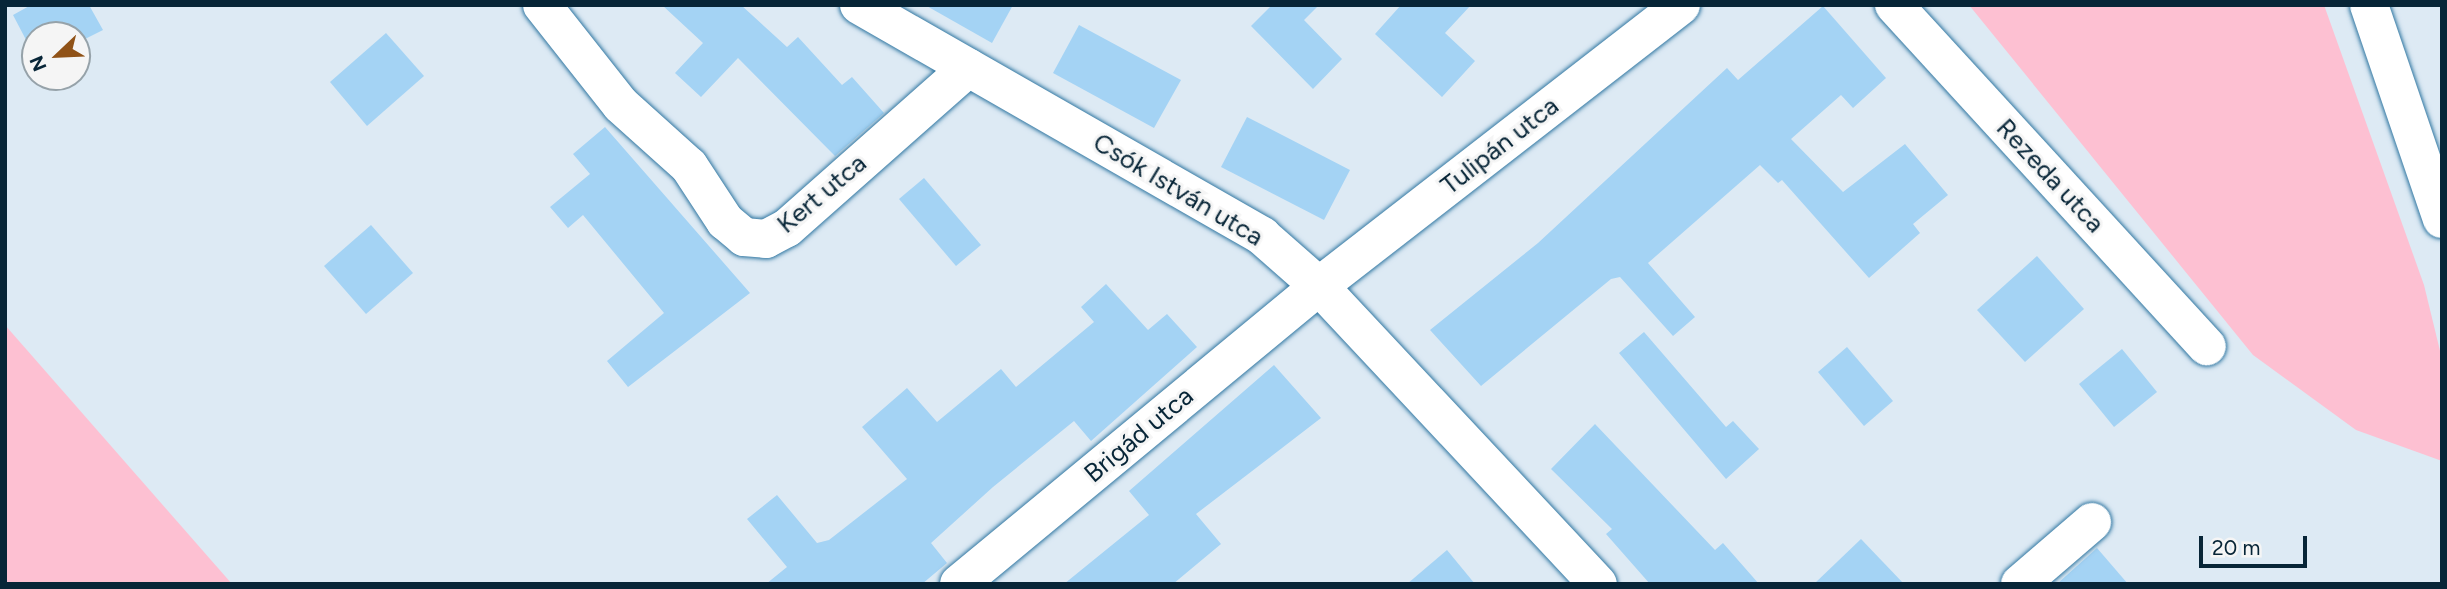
<!DOCTYPE html>
<html>
<head>
<meta charset="utf-8">
<style>
	body { margin:0 }
	#map { position:relative; width:2447px; height:589px; overflow:hidden; background:#ddeaf4; font-family:Figtree,sans-serif }
	div>[style] { position:absolute }
	[style*='--x'] { left:calc(var(--x)*1px); top:calc(var(--y)*1px); width:calc(var(--w)*1px); rotate:calc(var(--a)*1deg) }
	.green>* { inset:0; background:#fdc0d2 }
	.building>* { inset:0; background:#a4d3f4 }
	.roads { filter:drop-shadow(0 0 2px #3177a2) drop-shadow(0 0 2px #3177a2) }
	.minor>* { height:38px; margin:-19px; padding:0 19px; transform-origin:19px; border-radius:19px; background:#fff }
	span { translate:-50% -50%; white-space:nowrap; text-align:center; line-height:1.15; -webkit-text-stroke:6px #f5f5f5; paint-order:stroke }
	.street-label { font-size:26px; color:#072537 }
	.frame { position:absolute; inset:0; border:7px solid #072537; pointer-events:none }
	.north { position:absolute; left:21px; top:21px; width:70px; height:70px; box-sizing:border-box; background:#f5f5f5; border:2px solid #96a2a9; border-radius:50%; rotate:247deg; font-size:19px; font-weight:700; line-height:28px; text-align:center; color:#072537 }
	.north::after { content:''; display:block; margin:auto; width:24px; height:32px; background:#905217; clip-path:polygon(50% 0,100% 100%,50% 72%,0 100%) }
	.scale { position:absolute; left:2199px; top:536px; width:108px; height:32px; box-sizing:border-box; border:4px solid #072537; border-top:0; padding-left:9px; font-size:21px; line-height:24px; white-space:nowrap; color:#072537; -webkit-text-stroke:5px #f5f5f5; paint-order:stroke }
</style>
</head>
<body>
<div id="map">
	<div class="green">
		<div style="clip-path:polygon(1969px 5px,2324px 5px,2424px 285px,2442px 359px,2442px 461px,2356px 430px,2253px 355px)"></div>
		<div style="clip-path:polygon(5px 325px,232px 584px,5px 584px)"></div>
	</div>
	<div class="building">
		<div style="clip-path:polygon(31px 5px,89px 5px,103px 30px,77px 43px,77px 35px,35px 35px,35px 57px,13px 15px)"></div>
		<div style="clip-path:polygon(662px 5px,741px 5px,787px 47px,798px 37px,842px 85px,852px 77px,884px 113px,835px 156px,738px 58px,701px 97px,675px 73px,703px 43px)"></div>
		<div style="clip-path:polygon(925px 5px,1013px 5px,992px 43px)"></div>
		<div style="clip-path:polygon(1272px 5px,1319px 5px,1304px 20px,1342px 59px,1313px 89px,1251px 26px)"></div>
		<div style="clip-path:polygon(1401px 5px,1471px 5px,1445px 33px,1475px 61px,1442px 97px,1375px 34px)"></div>
		<div style="clip-path:polygon(1823px 6px,1886px 78px,1853px 108px,1841px 95px,1791px 139px,1843px 192px,1905px 144px,1948px 195px,1913px 224px,1920px 233px,1869px 278px,1782px 180px,1778px 183px,1760px 165px,1648px 263px,1695px 317px,1673px 336px,1620px 277px,1611px 279px,1481px 386px,1430px 330px,1538px 243px,1727px 68px,1738px 80px)"></div>
		<div style="clip-path:polygon(1079px 25px,1181px 80px,1154px 128px,1053px 73px)"></div>
		<div style="clip-path:polygon(386px 33px,424px 76px,367px 126px,330px 82px)"></div>
		<div style="clip-path:polygon(1247px 117px,1350px 170px,1324px 220px,1221px 167px)"></div>
		<div style="clip-path:polygon(605px 127px,750px 293px,628px 387px,607px 361px,664px 313px,583px 215px,568px 228px,550px 207px,590px 174px,573px 154px)"></div>
		<div style="clip-path:polygon(924px 178px,981px 245px,956px 266px,899px 199px)"></div>
		<div style="clip-path:polygon(371px 225px,413px 273px,366px 314px,324px 266px)"></div>
		<div style="clip-path:polygon(2037px 256px,2084px 309px,2025px 362px,1977px 310px)"></div>
		<div style="clip-path:polygon(1106px 284px,1148px 330px,1167px 314px,1197px 347px,1091px 441px,1074px 421px,993px 487px,931px 543px,947px 563px,922px 584px,766px 584px,787px 567px,747px 519px,777px 495px,817px 543px,829px 540px,907px 479px,862px 427px,907px 388px,937px 422px,1001px 369px,1016px 387px,1094px 322px,1081px 307px)"></div>
		<div style="clip-path:polygon(1644px 332px,1726px 427px,1733px 421px,1759px 449px,1726px 479px,1619px 353px)"></div>
		<div style="clip-path:polygon(1847px 347px,1893px 401px,1864px 426px,1818px 372px)"></div>
		<div style="clip-path:polygon(2122px 349px,2157px 392px,2114px 427px,2079px 384px)"></div>
		<div style="clip-path:polygon(1274px 365px,1321px 418px,1196px 514px,1221px 544px,1173px 584px,1064px 584px,1149px 515px,1129px 491px)"></div>
		<div style="clip-path:polygon(1595px 424px,1715px 550px,1723px 543px,1759px 584px,1650px 584px,1606px 534px,1612px 529px,1551px 469px)"></div>
		<div style="clip-path:polygon(1861px 539px,1904px 584px,1814px 584px)"></div>
		<div style="clip-path:polygon(2097px 548px,2128px 584px,2057px 584px)"></div>
		<div style="clip-path:polygon(1447px 550px,1475px 584px,1407px 584px)"></div>
	</div>
	<div class="roads">
		<div class="minor">
			<div style="--x:542;--y:5;--w:127;--a:51.7"></div>
			<div style="--x:621;--y:105;--w:91;--a:41.9"></div>
			<div style="--x:689;--y:166;--w:66;--a:56.8"></div>
			<div style="--x:725;--y:221;--w:25;--a:40"></div>
			<div style="--x:744;--y:237;--w:22;--a:5"></div>
			<div style="--x:766;--y:239;--w:24;--a:-28"></div>
			<div style="--x:787;--y:228;--w:242;--a:-41.5"></div>
			<div style="--x:859;--y:5;--w:465;--a:29.8"></div>
			<div style="--x:1262;--y:236;--w:76;--a:41.3"></div>
			<div style="--x:1319;--y:286;--w:408;--a:46.9"></div>
			<div style="--x:1894;--y:5;--w:463;--a:47.5"></div>
			<div style="--x:2369;--y:5;--w:226;--a:71.2"></div>
			<div style="--x:959;--y:584;--w:467;--a:-39.6"></div>
			<div style="--x:1319;--y:286;--w:458;--a:-37.8"></div>
			<div style="--x:2020;--y:584;--w:95;--a:-40.7"></div>
		</div>
	</div>
	<div class="street-label">
		<span style="left:1500px;top:146px;rotate:-38deg">Tulipán utca</span>
		<span style="left:2050px;top:176px;rotate:47deg">Rezeda utca</span>
		<span style="left:1178px;top:190px;rotate:31deg">Csók István utca</span>
		<span style="left:822px;top:194px;rotate:-40deg">Kert utca</span>
		<span style="left:1139px;top:435px;rotate:-40deg">Brigád utca</span>
	</div>
	<div class="frame"></div>
	<div class="north">N</div>
	<div class="scale">20 m</div>
</div>
</body>
</html>
